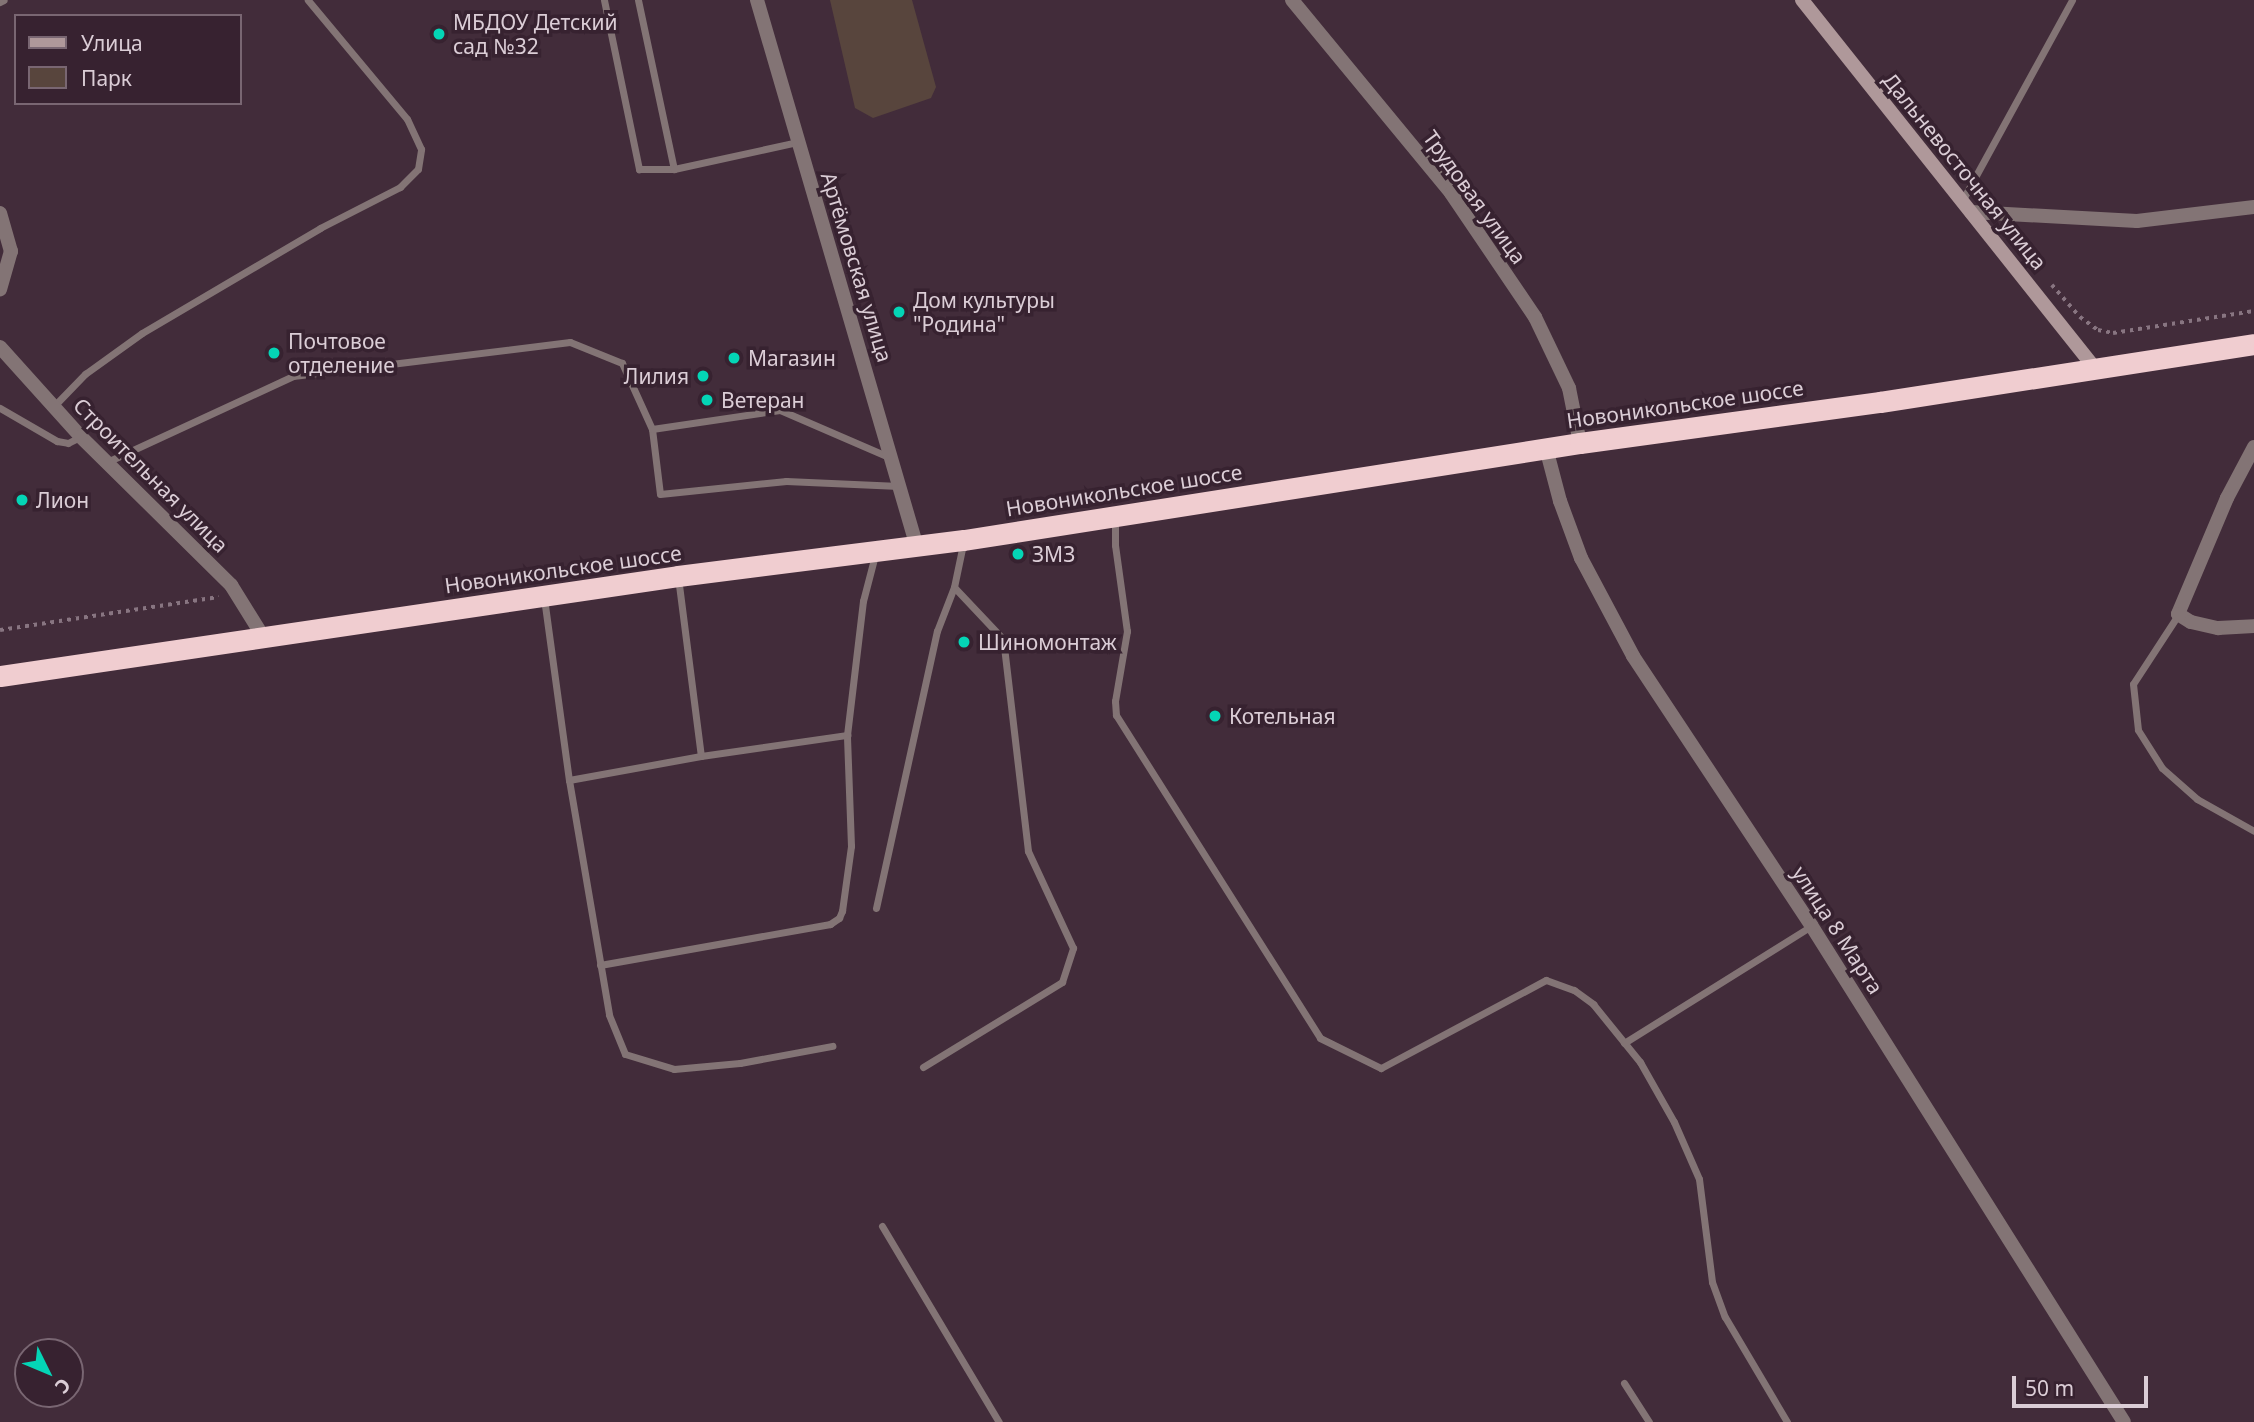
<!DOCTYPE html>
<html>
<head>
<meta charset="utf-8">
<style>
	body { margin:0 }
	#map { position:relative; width:2254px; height:1422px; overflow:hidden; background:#422c3a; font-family:"Noto Sans",sans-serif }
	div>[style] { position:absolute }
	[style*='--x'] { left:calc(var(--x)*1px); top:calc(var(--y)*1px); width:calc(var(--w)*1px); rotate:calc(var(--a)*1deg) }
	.green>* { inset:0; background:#58453d }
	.path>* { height:3.5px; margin-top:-1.75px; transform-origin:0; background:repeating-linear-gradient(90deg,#887581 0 3.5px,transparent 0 8.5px) }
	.lane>* { height:7px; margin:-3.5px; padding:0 3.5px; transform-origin:3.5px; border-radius:3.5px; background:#837475 }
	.street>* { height:14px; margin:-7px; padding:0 7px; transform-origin:7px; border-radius:7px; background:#837475 }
	.secondary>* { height:14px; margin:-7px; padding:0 7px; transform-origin:7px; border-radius:7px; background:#af989a }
	.highway>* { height:21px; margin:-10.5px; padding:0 10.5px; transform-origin:10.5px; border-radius:10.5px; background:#f0cdd0 }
	.dots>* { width:19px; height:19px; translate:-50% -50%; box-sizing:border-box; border:4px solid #372230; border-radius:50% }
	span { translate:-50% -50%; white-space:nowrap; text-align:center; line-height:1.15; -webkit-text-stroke:7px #372230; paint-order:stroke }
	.poi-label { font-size:21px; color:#dbcdd6 }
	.left { translate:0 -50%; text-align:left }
	.right { translate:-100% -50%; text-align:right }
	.street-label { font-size:21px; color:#dbcdd6 }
	.legend { position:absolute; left:14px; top:14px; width:228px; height:91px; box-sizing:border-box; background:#372230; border:2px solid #796672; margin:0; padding:9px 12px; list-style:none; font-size:21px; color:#dbcdd6 }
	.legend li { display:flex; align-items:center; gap:14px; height:35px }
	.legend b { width:35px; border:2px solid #796672 }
	.north { position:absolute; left:14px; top:1338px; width:70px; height:70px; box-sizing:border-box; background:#372230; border:2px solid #796672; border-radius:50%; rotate:133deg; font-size:19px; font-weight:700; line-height:28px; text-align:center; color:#dbcdd6 }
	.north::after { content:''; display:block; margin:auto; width:24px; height:32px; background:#04d5b6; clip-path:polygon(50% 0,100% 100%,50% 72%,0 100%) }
	.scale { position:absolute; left:2012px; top:1376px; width:136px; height:32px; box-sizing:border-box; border:4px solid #dbcdd6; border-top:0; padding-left:9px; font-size:21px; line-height:24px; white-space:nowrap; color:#dbcdd6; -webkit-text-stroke:5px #372230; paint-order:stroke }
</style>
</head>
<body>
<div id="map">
	<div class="green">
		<div style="clip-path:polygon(830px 0,912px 0,936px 87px,931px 98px,873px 118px,855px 108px)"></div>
	</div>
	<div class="path">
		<div style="--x:2052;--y:285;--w:43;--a:48.8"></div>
		<div style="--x:2080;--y:317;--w:22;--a:36"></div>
		<div style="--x:2098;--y:330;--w:15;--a:11"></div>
		<div style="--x:2113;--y:333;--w:143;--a:-8.9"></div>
		<div style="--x:0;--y:630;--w:221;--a:-8.6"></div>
	</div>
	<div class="lane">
		<div style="--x:604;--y:0;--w:173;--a:78.3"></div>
		<div style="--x:639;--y:169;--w:35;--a:0"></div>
		<div style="--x:638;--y:0;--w:173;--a:78"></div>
		<div style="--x:674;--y:169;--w:127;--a:-12.3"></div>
		<div style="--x:0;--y:2;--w:4;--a:-27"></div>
		<div style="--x:1962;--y:201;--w:229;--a:-61.3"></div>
		<div style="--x:54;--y:406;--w:45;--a:-45.9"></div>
		<div style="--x:85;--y:374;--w:70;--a:-35.7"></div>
		<div style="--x:142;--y:333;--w:207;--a:-30.5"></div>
		<div style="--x:320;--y:228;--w:90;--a:-27.1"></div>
		<div style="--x:400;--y:187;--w:25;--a:-45"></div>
		<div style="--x:418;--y:169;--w:20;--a:-81"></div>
		<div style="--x:421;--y:149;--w:33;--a:-115"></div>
		<div style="--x:407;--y:119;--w:155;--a:-129.8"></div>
		<div style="--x:0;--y:408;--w:66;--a:30.1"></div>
		<div style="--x:57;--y:441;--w:11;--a:10"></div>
		<div style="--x:68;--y:443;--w:13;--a:-27"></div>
		<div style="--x:652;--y:429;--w:65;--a:83"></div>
		<div style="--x:660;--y:494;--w:127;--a:-5.9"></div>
		<div style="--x:786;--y:481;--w:113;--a:2.5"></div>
		<div style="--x:107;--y:462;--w:205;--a:-24.8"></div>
		<div style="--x:293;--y:376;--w:279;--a:-7"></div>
		<div style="--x:570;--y:342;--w:56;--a:22"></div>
		<div style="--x:622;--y:363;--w:72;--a:65.6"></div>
		<div style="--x:652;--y:429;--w:129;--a:-8.4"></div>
		<div style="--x:780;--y:410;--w:121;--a:23.4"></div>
		<div style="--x:1115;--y:519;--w:26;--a:90"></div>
		<div style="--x:1115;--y:545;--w:87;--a:82.1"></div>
		<div style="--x:1127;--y:631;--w:71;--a:99.7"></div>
		<div style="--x:1115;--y:701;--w:14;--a:86"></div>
		<div style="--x:1116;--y:715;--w:382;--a:57.7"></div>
		<div style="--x:1320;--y:1038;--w:68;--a:26.2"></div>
		<div style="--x:1381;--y:1068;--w:187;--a:-28.1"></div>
		<div style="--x:1546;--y:980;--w:30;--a:20"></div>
		<div style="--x:1574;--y:990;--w:24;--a:36"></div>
		<div style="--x:1593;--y:1004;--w:75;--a:51"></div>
		<div style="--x:1640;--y:1062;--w:69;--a:60.5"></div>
		<div style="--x:1674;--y:1122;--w:62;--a:66.3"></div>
		<div style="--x:1699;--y:1179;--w:104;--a:82.8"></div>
		<div style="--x:1712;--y:1282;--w:37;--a:70"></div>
		<div style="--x:1725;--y:1317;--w:122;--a:59.4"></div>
		<div style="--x:678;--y:577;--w:180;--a:82.7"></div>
		<div style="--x:544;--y:598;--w:184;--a:82.2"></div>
		<div style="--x:569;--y:780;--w:238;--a:80.3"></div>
		<div style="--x:609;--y:1015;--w:42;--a:67.7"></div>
		<div style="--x:625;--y:1054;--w:51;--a:17"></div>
		<div style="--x:674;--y:1069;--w:66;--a:-5.2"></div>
		<div style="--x:740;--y:1063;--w:94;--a:-10.5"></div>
		<div style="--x:2178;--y:615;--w:82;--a:123.1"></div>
		<div style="--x:2133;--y:684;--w:46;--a:83.8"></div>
		<div style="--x:2138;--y:730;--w:45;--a:57.7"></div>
		<div style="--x:2162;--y:768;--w:47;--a:41.5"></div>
		<div style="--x:2197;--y:799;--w:65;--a:29.3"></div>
		<div style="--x:569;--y:780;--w:134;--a:-10.3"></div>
		<div style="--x:701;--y:756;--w:148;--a:-8.2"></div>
		<div style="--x:876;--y:908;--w:284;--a:-77.6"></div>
		<div style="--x:937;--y:631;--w:47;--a:-68.9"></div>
		<div style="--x:600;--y:965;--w:234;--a:-10.1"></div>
		<div style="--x:830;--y:924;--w:11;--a:-34"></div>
		<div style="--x:839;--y:918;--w:8;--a:-67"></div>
		<div style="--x:842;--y:911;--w:66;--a:-82.1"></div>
		<div style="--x:851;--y:846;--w:111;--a:-92.1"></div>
		<div style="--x:847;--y:735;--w:135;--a:-83.2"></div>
		<div style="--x:863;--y:601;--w:48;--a:-75.4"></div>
		<div style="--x:1624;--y:1043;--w:221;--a:-32"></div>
		<div style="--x:923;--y:1067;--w:163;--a:-31.4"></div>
		<div style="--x:1062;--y:982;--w:36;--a:-72"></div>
		<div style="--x:1073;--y:948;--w:107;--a:-114.9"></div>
		<div style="--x:1028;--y:851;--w:213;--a:-96.7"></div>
		<div style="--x:1003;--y:639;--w:71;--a:-133.3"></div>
		<div style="--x:954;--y:587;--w:44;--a:-78.2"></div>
		<div style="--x:882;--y:1226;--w:228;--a:59.2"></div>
		<div style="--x:1624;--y:1383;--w:46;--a:57.3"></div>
	</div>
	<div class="street">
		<div style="--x:757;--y:0;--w:570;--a:73.7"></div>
		<div style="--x:1292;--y:0;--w:250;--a:50.5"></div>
		<div style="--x:1451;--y:193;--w:150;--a:55.9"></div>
		<div style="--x:1535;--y:317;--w:79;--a:64.4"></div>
		<div style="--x:1569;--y:388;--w:56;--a:78.7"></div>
		<div style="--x:1971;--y:212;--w:166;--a:3.1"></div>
		<div style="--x:2137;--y:221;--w:118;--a:-6.8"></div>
		<div style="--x:0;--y:213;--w:40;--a:74"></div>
		<div style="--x:11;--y:251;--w:40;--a:106"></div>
		<div style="--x:0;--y:347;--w:121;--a:48"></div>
		<div style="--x:81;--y:437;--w:211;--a:44.6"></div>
		<div style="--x:231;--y:585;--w:62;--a:58.1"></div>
		<div style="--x:2254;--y:447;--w:58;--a:117.9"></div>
		<div style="--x:2227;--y:498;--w:126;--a:112.9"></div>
		<div style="--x:2178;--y:614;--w:15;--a:32"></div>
		<div style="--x:2191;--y:622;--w:28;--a:13"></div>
		<div style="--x:2218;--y:628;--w:36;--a:-3"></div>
		<div style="--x:1546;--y:448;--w:55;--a:75.2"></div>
		<div style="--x:1560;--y:501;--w:61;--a:69.8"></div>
		<div style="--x:1581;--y:558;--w:111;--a:62"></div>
		<div style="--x:1633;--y:656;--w:323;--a:56.5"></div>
		<div style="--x:1811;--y:925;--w:587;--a:57.8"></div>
	</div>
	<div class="secondary">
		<div style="--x:1802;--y:0;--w:470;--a:51.5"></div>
	</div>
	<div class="highway">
		<div style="--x:0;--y:676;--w:685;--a:-8.39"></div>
		<div style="--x:678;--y:576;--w:288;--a:-7.2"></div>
		<div style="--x:964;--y:540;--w:624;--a:-8.95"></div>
		<div style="--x:1580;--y:443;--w:303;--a:-7.8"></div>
		<div style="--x:1880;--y:402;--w:378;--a:-8.8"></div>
	</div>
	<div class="dots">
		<div style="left:439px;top:34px;background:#04d5b6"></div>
		<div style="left:899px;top:312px;background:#04d5b6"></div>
		<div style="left:274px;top:353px;background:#04d5b6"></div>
		<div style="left:734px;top:358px;background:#04d5b6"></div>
		<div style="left:703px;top:376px;background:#04d5b6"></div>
		<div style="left:707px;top:400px;background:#04d5b6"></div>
		<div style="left:22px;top:500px;background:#04d5b6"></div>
		<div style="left:1018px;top:554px;background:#04d5b6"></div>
		<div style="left:964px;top:642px;background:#04d5b6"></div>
		<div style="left:1215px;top:716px;background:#04d5b6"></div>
	</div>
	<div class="poi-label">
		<span class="left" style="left:453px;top:34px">МБДОУ Детский<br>сад №32</span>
		<span class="left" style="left:913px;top:312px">Дом культуры<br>"Родина"</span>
		<span class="left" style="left:288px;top:353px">Почтовое<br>отделение</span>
		<span class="left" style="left:748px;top:358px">Магазин</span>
		<span class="right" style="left:689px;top:376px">Лилия</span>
		<span class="left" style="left:721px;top:400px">Ветеран</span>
		<span class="left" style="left:36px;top:500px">Лион</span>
		<span class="left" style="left:1032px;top:554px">ЗМЗ</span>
		<span class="left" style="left:978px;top:642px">Шиномонтаж</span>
		<span class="left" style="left:1229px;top:716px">Котельная</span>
	</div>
	<div class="street-label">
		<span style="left:1965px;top:171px;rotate:51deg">Дальневосточная улица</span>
		<span style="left:1475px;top:197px;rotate:54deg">Трудовая улица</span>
		<span style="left:857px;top:267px;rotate:73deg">Артёмовская улица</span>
		<span style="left:1685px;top:404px;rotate:-8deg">Новоникольское шоссе</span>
		<span style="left:151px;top:475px;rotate:45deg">Строительная улица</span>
		<span style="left:1124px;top:490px;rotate:-9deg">Новоникольское шоссе</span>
		<span style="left:563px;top:569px;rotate:-8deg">Новоникольское шоссе</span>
		<span style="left:1838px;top:930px;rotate:57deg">улица 8 Марта</span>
	</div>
	<ul class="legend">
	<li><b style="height:9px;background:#af989a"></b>Улица</li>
	<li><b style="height:19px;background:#58453d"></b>Парк</li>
	</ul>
	<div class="north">С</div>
	<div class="scale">50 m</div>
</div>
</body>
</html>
